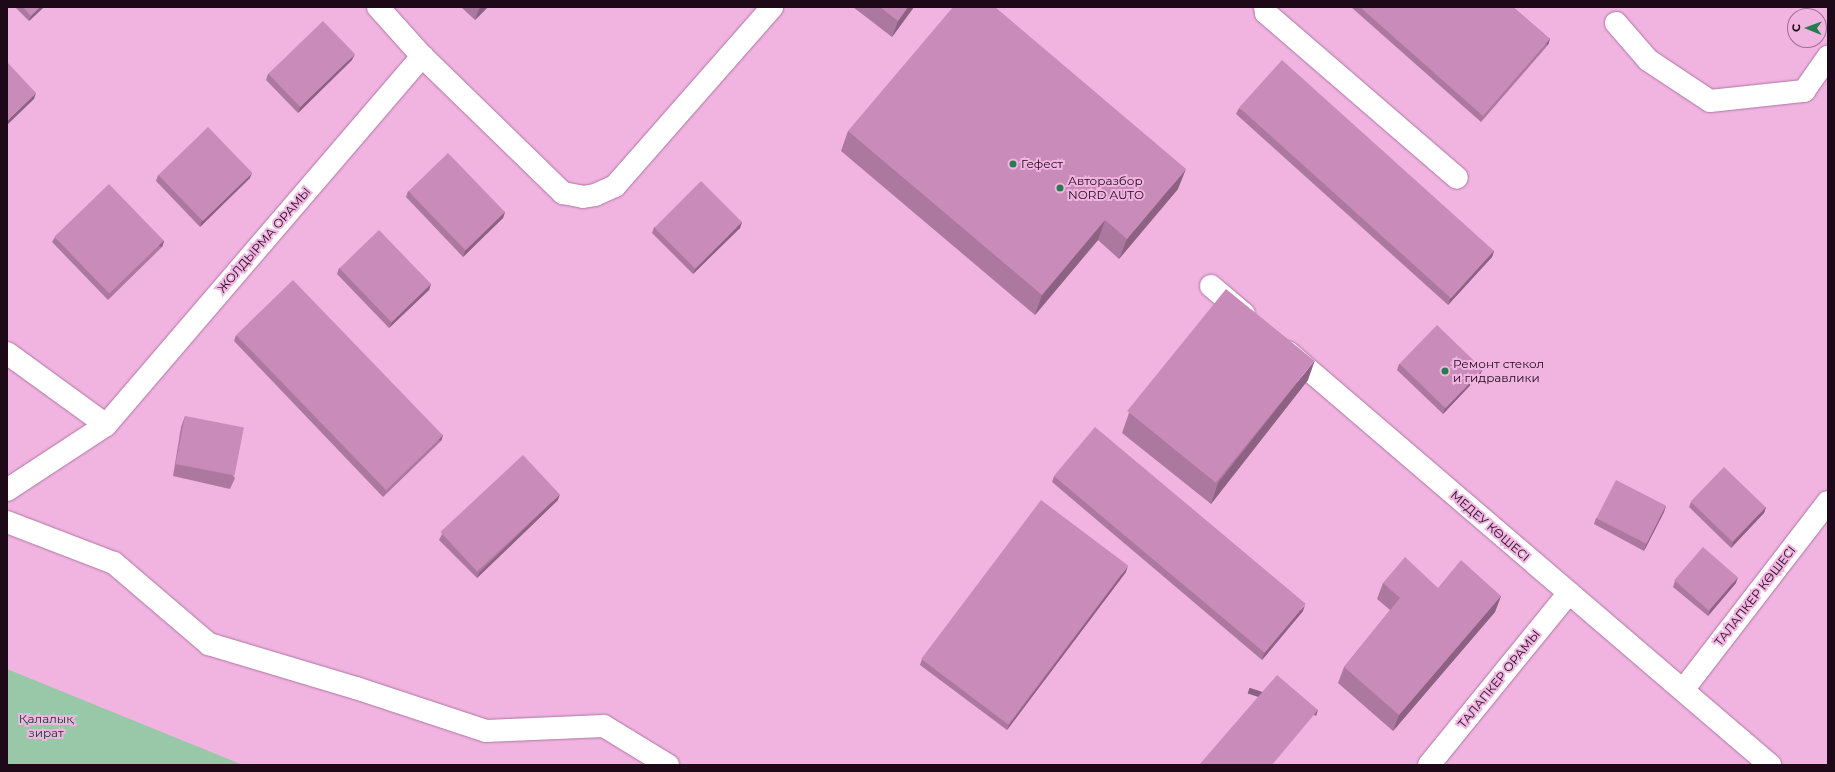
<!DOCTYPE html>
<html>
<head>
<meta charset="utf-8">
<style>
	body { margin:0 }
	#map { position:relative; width:1835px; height:772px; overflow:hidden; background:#f1b4e1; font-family:Montserrat,sans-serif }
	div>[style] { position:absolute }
	.green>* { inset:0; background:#99c8a9 }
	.roads { filter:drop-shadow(0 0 1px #ae76a0) drop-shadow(0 0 1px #ae76a0) }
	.minor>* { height:22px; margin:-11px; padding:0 11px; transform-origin:11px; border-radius:11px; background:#fff }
	.wall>* { inset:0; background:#ad789f }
	.shaded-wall>* { inset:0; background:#8d6182; transform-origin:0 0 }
	.building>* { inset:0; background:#c98bb9; transform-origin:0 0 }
	.dots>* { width:11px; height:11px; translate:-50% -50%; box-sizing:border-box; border:2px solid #f1b4e1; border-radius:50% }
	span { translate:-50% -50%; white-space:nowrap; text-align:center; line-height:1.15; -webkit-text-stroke:4px #f1b4e1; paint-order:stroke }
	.poi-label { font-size:12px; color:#1e0919 }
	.left { translate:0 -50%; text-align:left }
	.street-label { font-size:12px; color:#1e0919 }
	.park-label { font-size:12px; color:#054024 }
	.frame { position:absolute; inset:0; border:8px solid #1e0919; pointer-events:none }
	.north { position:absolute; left:1787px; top:8px; width:40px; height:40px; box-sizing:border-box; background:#f1b4e1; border:1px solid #9d7091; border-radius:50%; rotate:271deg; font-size:11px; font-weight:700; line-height:16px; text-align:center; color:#1e0919 }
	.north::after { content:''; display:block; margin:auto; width:14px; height:18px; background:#277c4f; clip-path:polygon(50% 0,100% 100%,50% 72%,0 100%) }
</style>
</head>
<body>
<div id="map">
	<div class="green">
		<div style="clip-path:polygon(7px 669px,243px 765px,7px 765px)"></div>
	</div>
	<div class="roads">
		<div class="minor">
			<div style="left:378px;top:7px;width:66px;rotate:48.1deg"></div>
			<div style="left:422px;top:56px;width:197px;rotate:44.2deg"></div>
			<div style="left:563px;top:193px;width:20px;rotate:11deg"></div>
			<div style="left:583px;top:197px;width:12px;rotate:-9deg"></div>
			<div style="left:595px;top:195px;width:22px;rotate:-24deg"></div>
			<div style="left:615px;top:186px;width:238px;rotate:-48.7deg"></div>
			<div style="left:1265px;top:7px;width:6px;rotate:81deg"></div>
			<div style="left:1266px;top:13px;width:252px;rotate:40.8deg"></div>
			<div style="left:1616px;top:23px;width:49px;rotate:49.1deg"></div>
			<div style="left:1648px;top:60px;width:74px;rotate:33.5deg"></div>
			<div style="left:1710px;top:101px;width:95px;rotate:-6.1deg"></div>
			<div style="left:1804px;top:91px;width:42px;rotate:-54.8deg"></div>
			<div style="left:1211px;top:286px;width:43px;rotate:40.3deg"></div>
			<div style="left:1288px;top:352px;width:635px;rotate:40.59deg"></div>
			<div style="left:7px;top:353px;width:122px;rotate:36deg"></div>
			<div style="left:7px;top:490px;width:118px;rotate:-33.3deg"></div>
			<div style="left:106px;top:425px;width:486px;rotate:-49.4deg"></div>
			<div style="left:7px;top:522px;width:115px;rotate:21deg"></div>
			<div style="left:114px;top:563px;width:125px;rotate:40.5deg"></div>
			<div style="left:209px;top:644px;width:153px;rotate:16.7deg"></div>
			<div style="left:356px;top:688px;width:137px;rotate:18.3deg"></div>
			<div style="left:486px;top:731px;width:118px;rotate:-2.4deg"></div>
			<div style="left:604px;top:726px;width:75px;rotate:31.4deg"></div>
			<div style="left:1683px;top:690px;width:237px;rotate:-52.4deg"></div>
			<div style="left:1429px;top:765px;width:222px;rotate:-50.9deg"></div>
		</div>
	</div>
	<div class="wall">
		<div style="clip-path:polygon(15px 7px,44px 7px,29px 21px)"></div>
		<div style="clip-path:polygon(461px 7px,488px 7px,475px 20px)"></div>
		<div style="clip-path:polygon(853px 7px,914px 7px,892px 37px)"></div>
		<div style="clip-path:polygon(1351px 7px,1513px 7px,1550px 39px,1548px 45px,1481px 122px)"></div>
		<div style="clip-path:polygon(352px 60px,298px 113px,266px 80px,268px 74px)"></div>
		<div style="clip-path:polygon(1239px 108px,1494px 251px,1492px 257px,1448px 305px,1236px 114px)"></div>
		<div style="clip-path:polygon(848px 131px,1178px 189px,1119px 259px,1098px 240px,1035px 315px,841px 151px)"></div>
		<div style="clip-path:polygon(158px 175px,250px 178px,200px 227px,156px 181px)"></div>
		<div style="clip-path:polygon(408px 191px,505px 212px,503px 218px,463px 257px,406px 197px)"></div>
		<div style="clip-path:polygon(742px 222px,740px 228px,693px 274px,652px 233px,654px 227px)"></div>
		<div style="clip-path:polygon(55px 237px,164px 241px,162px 247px,108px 300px,52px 242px)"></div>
		<div style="clip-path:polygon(339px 268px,431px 284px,429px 290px,389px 328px,337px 274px)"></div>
		<div style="clip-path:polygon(236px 335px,443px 435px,441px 441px,383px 497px,234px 341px)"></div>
		<div style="clip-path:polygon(1399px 364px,1480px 375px,1443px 414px,1397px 370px)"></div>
		<div style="clip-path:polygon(1308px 380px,1211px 504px,1122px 433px,1129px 413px)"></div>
		<div style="clip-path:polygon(185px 416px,235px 478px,230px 489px,173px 476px,181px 427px)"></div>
		<div style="clip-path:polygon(1054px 476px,1303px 611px,1262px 660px,1052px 482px)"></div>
		<div style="clip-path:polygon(558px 500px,477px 578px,439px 540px,442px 534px)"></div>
		<div style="clip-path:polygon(1691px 502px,1766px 507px,1764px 513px,1731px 548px,1689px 507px)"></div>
		<div style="clip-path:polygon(1666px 506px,1664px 512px,1644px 551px,1594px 524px,1596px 518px)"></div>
		<div style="clip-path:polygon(1126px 572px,1007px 730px,920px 665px,922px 659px)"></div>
		<div style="clip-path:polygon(1675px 581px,1736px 583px,1708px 616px,1673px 587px)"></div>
		<div style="clip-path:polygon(1383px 583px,1438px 588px,1501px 596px,1495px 612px,1393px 731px,1338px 683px,1344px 667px,1390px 610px,1377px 599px)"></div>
	</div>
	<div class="shaded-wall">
		<div style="clip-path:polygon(40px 7px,44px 7px,29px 21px,31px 16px)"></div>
		<div style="clip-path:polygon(481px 7px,488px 7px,475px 20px,479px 9px)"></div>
		<div style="clip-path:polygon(908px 7px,914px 7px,892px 37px,898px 21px)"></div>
		<div style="left:1550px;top:39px;width:6px;height:102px;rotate:108deg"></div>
		<div style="clip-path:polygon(355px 54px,352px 60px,298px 113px,300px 107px)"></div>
		<div style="clip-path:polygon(36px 93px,34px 99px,7px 125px,7px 121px)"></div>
		<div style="clip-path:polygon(1186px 169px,1178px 189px,1119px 259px,1127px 239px)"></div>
		<div style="clip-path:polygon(252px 173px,250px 178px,200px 227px,202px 221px)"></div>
		<div style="clip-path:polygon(505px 212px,503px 218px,463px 257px,465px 251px)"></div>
		<div style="clip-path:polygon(1105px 220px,1098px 240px,1035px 315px,1042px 295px)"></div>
		<div style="clip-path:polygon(742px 222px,740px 228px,693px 274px,695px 269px)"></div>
		<div style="left:164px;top:241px;width:6px;height:76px;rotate:108deg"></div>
		<div style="clip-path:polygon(1494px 251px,1492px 257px,1448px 305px,1450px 299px)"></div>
		<div style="clip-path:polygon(431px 284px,429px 290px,389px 328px,392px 322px)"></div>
		<div style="clip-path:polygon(1315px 360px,1308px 380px,1211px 504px,1218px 483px)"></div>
		<div style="clip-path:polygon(1483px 369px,1480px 375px,1443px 414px,1445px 408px)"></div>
		<div style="left:443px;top:435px;width:6px;height:81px;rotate:108deg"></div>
		<div style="clip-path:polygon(560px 494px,558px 500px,477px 578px,479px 573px)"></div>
		<div style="clip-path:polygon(1666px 506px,1664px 512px,1644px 551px,1646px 545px)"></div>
		<div style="clip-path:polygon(1766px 507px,1764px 513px,1731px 548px,1733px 542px)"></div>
		<div style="clip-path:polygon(1128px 566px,1126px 572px,1007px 730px,1009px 725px)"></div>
		<div style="clip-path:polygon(1738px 577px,1736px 583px,1708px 616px,1710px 610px)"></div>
		<div style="clip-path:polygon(1501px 596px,1495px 612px,1393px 731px,1399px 715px)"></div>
		<div style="clip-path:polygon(1305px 605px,1303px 611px,1262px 660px,1264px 654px)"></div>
		<div style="left:1318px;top:710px;width:6px;height:72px;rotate:108deg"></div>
	</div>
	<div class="building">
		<div style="clip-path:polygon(23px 7px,40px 7px,31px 16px)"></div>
		<div style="clip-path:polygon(880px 7px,908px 7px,898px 21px)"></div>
		<div style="clip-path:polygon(953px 7px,995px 7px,1186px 169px,1127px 239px,1105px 220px,1042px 295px,848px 131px)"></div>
		<div style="clip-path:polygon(1360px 7px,1513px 7px,1550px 39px,1483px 116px)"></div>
		<div style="left:323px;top:21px;width:46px;height:76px;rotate:46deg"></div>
		<div style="left:1282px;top:60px;width:285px;height:64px;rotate:42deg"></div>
		<div style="clip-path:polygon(7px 62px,36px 93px,7px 121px)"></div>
		<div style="left:208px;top:127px;width:64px;height:69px;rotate:46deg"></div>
		<div style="left:448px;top:153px;width:82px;height:55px;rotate:46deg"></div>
		<div style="left:701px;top:181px;width:58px;height:66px;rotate:45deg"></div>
		<div style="left:109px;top:184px;width:79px;height:76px;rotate:46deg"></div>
		<div style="left:379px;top:230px;width:75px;height:55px;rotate:46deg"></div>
		<div style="left:293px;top:280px;width:216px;height:79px;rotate:46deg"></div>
		<div style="left:1226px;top:289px;width:114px;height:157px;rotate:39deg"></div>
		<div style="left:1437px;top:325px;width:64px;height:54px;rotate:44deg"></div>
		<div style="left:185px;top:416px;width:60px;height:49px;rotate:11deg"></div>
		<div style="left:1095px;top:427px;width:275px;height:64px;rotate:40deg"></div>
		<div style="left:523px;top:455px;width:54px;height:113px;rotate:47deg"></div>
		<div style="left:1724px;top:467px;width:58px;height:48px;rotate:44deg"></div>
		<div style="left:1616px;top:480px;width:56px;height:43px;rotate:27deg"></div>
		<div style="left:1041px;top:500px;width:109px;height:199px;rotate:37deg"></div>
		<div style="left:1703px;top:547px;width:46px;height:44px;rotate:41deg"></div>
		<div style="clip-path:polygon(1405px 557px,1438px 588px,1461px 560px,1501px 596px,1399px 715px,1344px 667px,1400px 598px,1383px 583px)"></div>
		<div style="clip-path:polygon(1277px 675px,1318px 710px,1272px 765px,1199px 765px)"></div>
	</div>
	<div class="dots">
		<div style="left:1013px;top:164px;background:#277c4f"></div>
		<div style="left:1060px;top:188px;background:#277c4f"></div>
		<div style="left:1445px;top:371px;background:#277c4f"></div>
	</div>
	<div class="poi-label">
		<span class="left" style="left:1021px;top:164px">Гефест</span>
		<span class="left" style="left:1068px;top:188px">Авторазбор<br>NORD AUTO</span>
		<span class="left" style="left:1453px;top:371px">Ремонт стекол<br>и гидравлики</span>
	</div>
	<div class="street-label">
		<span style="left:264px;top:240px;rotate:-49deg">ЖОЛДЫРМА ОРАМЫ</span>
		<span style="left:1490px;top:526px;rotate:41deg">МЕДЕУ КӨШЕСІ</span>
		<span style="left:1755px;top:596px;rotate:-52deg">ТАЛАПКЕР КӨШЕСІ</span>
		<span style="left:1499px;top:679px;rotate:-51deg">ТАЛАПКЕР ОРАМЫ</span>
	</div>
	<div class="park-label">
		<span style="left:46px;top:726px">Қалалық<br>зират</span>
	</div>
	<div class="frame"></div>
	<div class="north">С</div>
</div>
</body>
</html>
